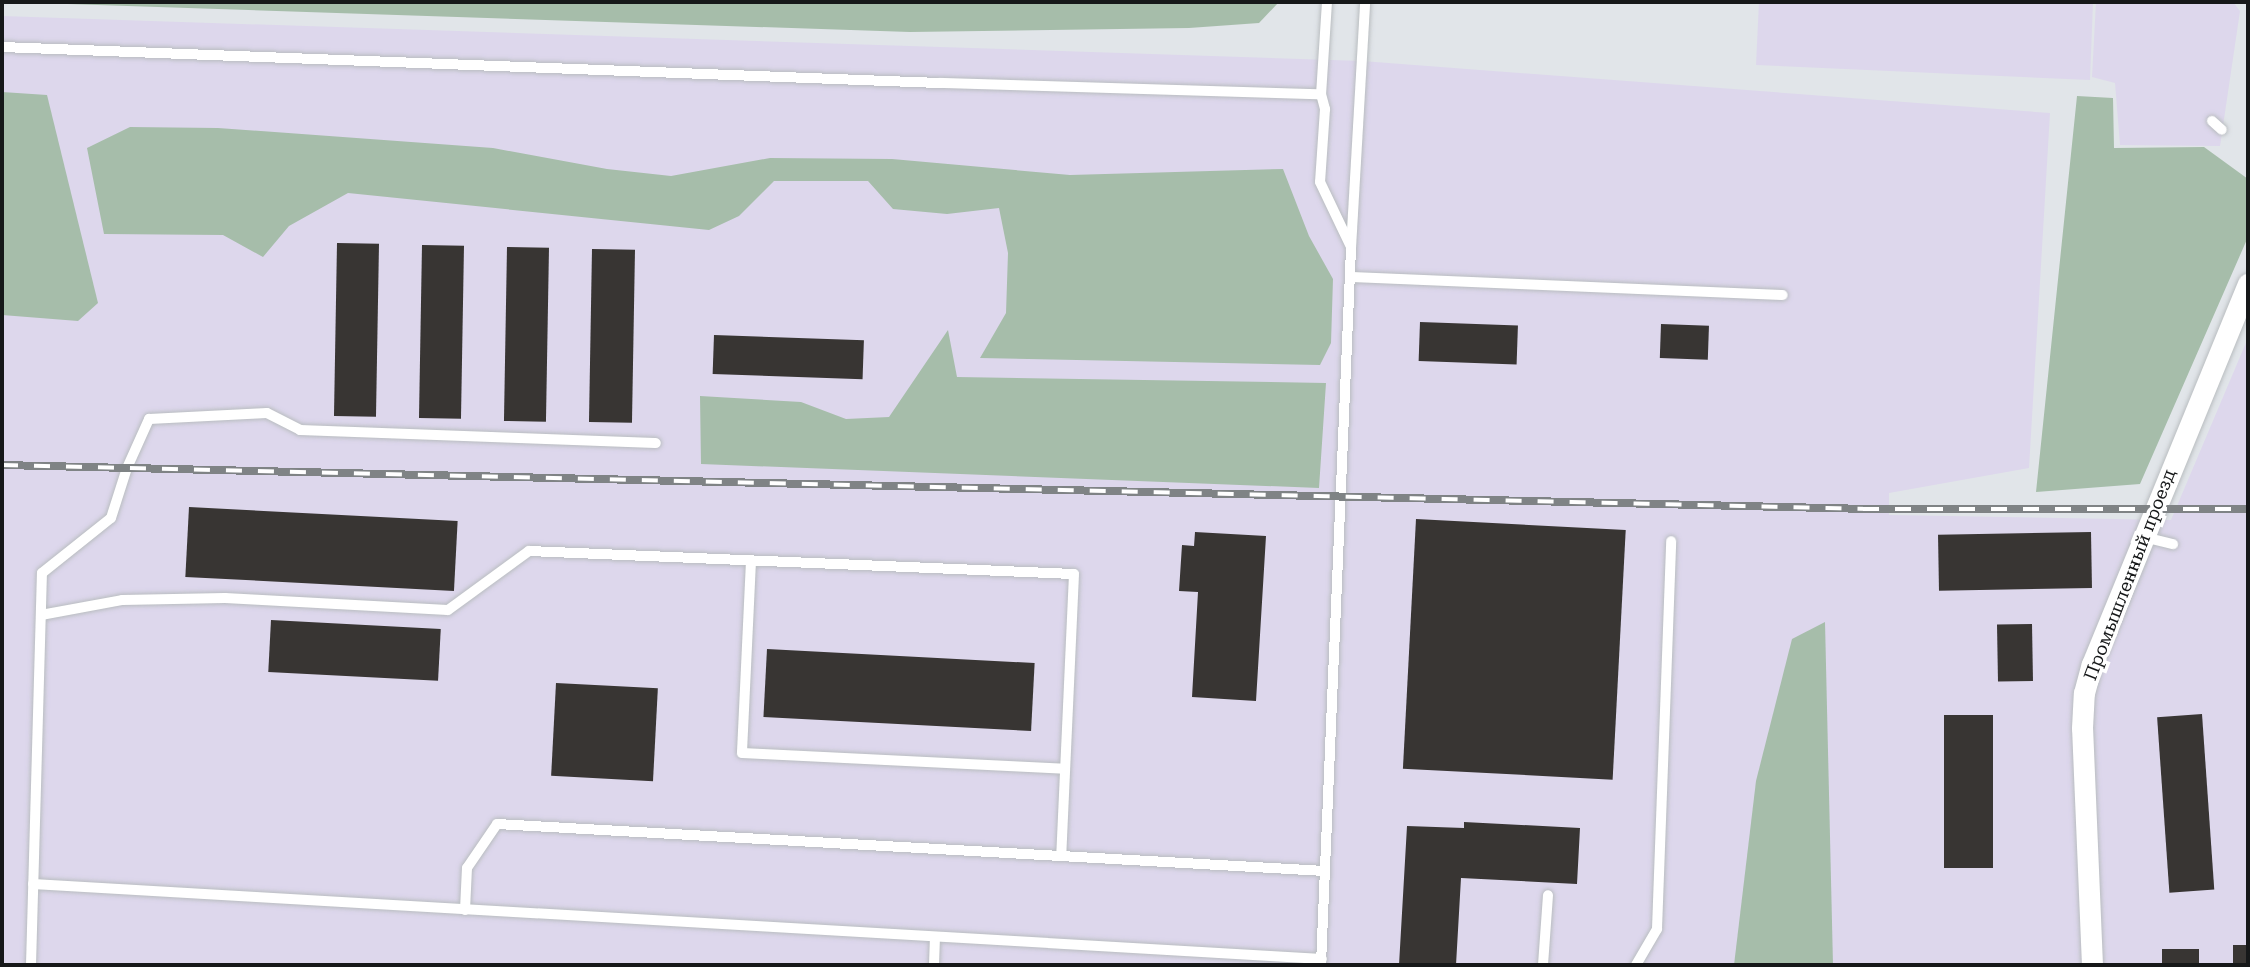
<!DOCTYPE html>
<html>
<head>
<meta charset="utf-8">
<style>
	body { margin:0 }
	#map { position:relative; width:2250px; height:967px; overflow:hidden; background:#e1e5e9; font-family:"Roboto Serif",serif }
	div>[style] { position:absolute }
	.industrial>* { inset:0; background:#ddd7ec }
	.green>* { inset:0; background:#a6bdaa }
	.building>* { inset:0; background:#383533; transform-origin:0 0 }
	.roads { filter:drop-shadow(0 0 2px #b9bdc0) drop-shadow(0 0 2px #b9bdc0) }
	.service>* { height:10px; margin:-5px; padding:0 5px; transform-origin:5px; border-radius:5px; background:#fff }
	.minor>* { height:21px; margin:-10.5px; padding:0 10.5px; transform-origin:10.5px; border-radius:10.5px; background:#fff }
	.rail>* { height:8px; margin-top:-4px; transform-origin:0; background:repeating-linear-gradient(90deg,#fff 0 16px,#7f8385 0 32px); box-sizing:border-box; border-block:2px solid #7f8385 }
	span { translate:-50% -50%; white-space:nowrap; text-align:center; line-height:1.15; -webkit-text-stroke:7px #fff; paint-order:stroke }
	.street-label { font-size:18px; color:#161819 }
	.frame { position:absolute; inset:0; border:4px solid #161819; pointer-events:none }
</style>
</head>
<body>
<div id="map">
	<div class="industrial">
		<div style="clip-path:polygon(1759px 2px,2093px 2px,2090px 80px,1756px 65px)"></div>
		<div style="clip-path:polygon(2096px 2px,2233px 2px,2240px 11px,2220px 146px,2120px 145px,2115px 83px,2092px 77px)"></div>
		<div style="clip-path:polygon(2px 16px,1362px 61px,2050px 113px,2029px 468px,1889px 493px,1889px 515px,2171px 520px,2248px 338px,2248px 965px,2px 965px)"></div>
	</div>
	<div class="green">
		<div style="clip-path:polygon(7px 2px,1279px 2px,1259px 23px,1189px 28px,910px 32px)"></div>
		<div style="clip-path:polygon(2px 92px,47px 95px,98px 303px,78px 321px,2px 315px)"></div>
		<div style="clip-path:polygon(2077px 96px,2113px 98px,2114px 148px,2204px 147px,2248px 179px,2248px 237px,2140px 484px,2036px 492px)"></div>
		<div style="clip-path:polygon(130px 127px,218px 128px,493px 148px,607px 169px,671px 176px,770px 158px,892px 159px,1070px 175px,1283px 169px,1309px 236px,1333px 279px,1331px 343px,1320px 365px,980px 358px,1006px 313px,1008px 253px,999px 208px,947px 214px,893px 209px,868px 181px,774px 181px,739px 216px,709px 230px,348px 193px,289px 226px,263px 257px,223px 235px,104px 234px,87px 148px)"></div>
		<div style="clip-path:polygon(948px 330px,957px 377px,1326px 383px,1319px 488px,701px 464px,700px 396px,801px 402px,846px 419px,889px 417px)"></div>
		<div style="clip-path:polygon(1825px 622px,1833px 965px,1734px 965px,1756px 781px,1792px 639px)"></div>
	</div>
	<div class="building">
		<div style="left:337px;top:243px;width:42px;height:173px;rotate:1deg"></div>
		<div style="left:422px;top:245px;width:42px;height:173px;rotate:1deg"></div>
		<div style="left:507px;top:247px;width:42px;height:174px;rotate:1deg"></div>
		<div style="left:592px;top:249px;width:43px;height:173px;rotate:1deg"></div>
		<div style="left:1420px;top:322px;width:98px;height:39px;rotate:2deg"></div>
		<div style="left:1661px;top:324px;width:48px;height:34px;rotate:2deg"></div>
		<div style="left:714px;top:335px;width:150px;height:39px;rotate:2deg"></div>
		<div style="left:189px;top:507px;width:269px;height:70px;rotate:3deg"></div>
		<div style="left:1416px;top:519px;width:210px;height:250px;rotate:3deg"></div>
		<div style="clip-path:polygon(1195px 532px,1266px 536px,1256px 701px,1192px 697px,1198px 592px,1179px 591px,1182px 545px,1194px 546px)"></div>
		<div style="left:2091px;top:532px;width:56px;height:153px;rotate:89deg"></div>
		<div style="left:271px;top:620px;width:170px;height:52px;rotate:3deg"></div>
		<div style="left:2032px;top:624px;width:57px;height:35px;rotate:89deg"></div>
		<div style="left:767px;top:649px;width:268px;height:68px;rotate:3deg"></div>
		<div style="left:556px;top:683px;width:102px;height:93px;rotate:3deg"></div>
		<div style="left:2202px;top:714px;width:176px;height:45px;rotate:86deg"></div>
		<div style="left:1944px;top:715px;width:49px;height:153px"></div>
		<div style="clip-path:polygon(1464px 822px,1580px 828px,1577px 884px,1461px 878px,1456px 965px,1399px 965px,1407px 826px,1464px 828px)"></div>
		<div style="left:2248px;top:945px;width:20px;height:15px;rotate:90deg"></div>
		<div style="left:2162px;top:949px;width:37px;height:16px"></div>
	</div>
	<div class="roads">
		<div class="service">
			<div style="left:1327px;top:2px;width:92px;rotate:93.7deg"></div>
			<div style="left:1321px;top:94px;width:16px;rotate:75deg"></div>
			<div style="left:1325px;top:109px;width:73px;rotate:93.9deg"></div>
			<div style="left:1320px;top:182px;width:70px;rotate:64.5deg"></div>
			<div style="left:2px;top:47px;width:940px;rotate:2.2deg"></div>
			<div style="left:941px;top:83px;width:380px;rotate:1.7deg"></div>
			<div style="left:2212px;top:121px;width:13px;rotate:42deg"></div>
			<div style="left:1351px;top:277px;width:432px;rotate:2.4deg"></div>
			<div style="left:2144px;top:537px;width:30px;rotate:14deg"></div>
			<div style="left:751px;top:561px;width:192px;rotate:92.7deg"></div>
			<div style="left:742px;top:753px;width:323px;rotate:2.8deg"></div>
			<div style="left:41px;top:615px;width:82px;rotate:-10.5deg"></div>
			<div style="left:122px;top:600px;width:103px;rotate:-1.1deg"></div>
			<div style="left:225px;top:598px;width:223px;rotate:3.1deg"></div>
			<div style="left:448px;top:610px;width:100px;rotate:-36.1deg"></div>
			<div style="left:529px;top:551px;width:545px;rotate:2.42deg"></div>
			<div style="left:1074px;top:574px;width:282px;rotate:92.6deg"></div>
			<div style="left:33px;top:884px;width:1291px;rotate:3.33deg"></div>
			<div style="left:465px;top:910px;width:42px;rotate:-87.3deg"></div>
			<div style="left:467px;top:868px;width:53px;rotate:-55.7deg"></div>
			<div style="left:497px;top:824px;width:829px;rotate:3.25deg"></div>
			<div style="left:1321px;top:964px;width:717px;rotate:-87.6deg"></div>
			<div style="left:1351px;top:248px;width:246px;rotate:-86.7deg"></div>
			<div style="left:31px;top:965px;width:392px;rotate:-88.4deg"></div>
			<div style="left:42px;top:573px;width:88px;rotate:-38.6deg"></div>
			<div style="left:111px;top:518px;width:52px;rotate:-72.3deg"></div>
			<div style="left:127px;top:468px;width:54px;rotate:-65.8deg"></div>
			<div style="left:149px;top:419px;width:118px;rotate:-2.9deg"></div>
			<div style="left:267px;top:413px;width:37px;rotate:27deg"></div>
			<div style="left:300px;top:430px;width:356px;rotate:2.1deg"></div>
			<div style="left:934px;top:965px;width:28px;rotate:-88deg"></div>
			<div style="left:1543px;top:965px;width:70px;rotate:-85.9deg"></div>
			<div style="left:1636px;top:965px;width:42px;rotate:-59.7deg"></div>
			<div style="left:1657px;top:929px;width:388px;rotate:-87.9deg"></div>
		</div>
		<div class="minor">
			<div style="left:2092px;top:965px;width:237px;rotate:-92.4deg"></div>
			<div style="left:2082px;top:728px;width:35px;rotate:-87deg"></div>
			<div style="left:2084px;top:693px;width:30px;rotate:-75deg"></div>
			<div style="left:2092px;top:664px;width:411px;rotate:-67.7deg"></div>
		</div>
	</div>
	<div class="rail">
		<div style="left:2px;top:465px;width:1862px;rotate:1.35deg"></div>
		<div style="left:1863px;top:509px;width:385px"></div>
	</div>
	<div class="street-label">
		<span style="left:2130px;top:575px;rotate:-69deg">Промышленный проезд</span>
	</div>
	<div class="frame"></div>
</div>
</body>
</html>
